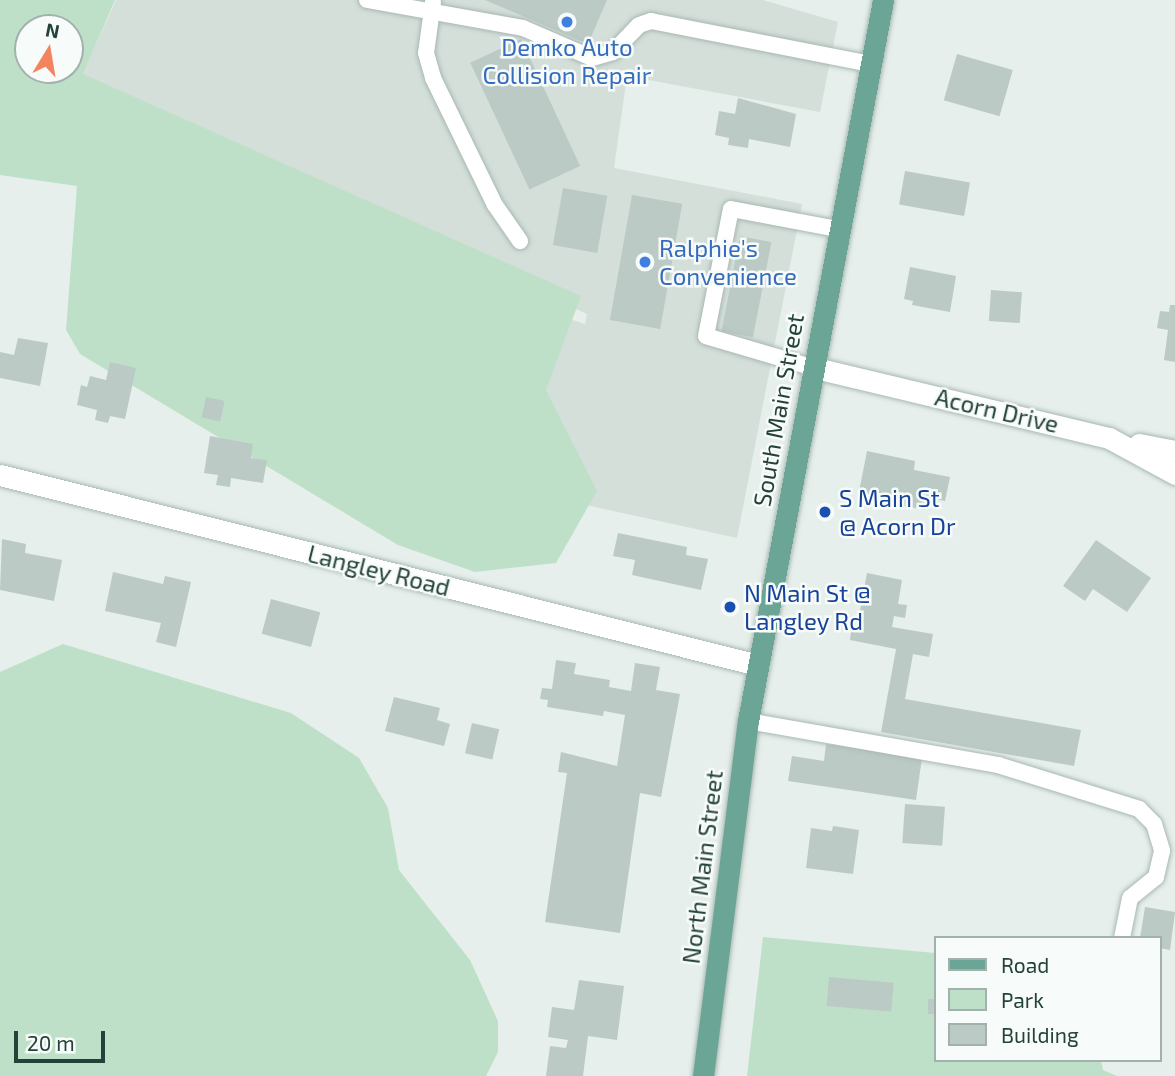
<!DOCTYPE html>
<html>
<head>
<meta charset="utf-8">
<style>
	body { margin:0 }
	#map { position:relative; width:1175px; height:1076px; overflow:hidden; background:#e6efeb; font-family:"Exo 2",sans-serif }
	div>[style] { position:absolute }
	.built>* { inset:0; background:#d4dfda }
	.green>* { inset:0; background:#bfe0c8 }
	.building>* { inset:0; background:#bbcac4; transform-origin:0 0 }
	.roads { filter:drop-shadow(0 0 2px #a8b8b2) drop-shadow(0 0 2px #a8b8b2) }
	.lane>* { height:16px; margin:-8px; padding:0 8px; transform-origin:8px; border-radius:8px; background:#fff }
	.street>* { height:21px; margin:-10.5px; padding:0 10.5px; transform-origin:10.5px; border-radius:10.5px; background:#fff }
	.primary>* { height:21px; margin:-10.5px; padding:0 10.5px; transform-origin:10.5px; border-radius:10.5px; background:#6aa596 }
	.dots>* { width:19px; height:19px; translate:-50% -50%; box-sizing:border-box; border:4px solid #f7fbf9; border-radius:50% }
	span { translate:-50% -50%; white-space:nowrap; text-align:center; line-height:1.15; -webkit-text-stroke:5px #f7fbf9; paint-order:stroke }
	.shop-label { font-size:24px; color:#366cbe }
	.left { translate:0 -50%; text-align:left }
	.street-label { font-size:24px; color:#24423a }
	.transit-label { font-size:24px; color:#164399 }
	.legend { position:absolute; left:934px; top:936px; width:228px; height:126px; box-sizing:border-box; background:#f7fbf9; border:2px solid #a3b1ad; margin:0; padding:9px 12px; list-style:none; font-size:21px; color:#24423a }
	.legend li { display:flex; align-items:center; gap:14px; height:35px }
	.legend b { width:35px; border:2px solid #a3b1ad }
	.north { position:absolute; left:14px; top:14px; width:70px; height:70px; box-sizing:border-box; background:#f7fbf9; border:2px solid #a3b1ad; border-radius:50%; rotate:11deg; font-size:19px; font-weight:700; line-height:28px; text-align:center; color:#24423a }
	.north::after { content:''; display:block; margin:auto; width:24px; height:32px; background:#f4845f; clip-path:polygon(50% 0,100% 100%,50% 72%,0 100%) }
	.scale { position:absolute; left:14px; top:1031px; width:91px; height:32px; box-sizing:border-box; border:4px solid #24423a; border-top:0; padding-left:9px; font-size:21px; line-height:24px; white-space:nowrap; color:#24423a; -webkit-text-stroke:5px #f7fbf9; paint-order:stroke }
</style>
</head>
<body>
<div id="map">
	<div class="built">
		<div style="clip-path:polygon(116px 0,763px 0,838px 22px,820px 112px,627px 76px,614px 168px,802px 204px,737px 538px,499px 486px,521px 303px,585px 324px,587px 314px,77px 86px)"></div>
	</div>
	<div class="green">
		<div style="clip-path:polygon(evenodd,0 0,115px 0,83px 74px,581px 296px,546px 390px,597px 491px,556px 563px,475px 572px,398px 545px,80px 354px,66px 330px,77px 186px,0 175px,0 0,28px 28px,70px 28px,70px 70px,28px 70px,28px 28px)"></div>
		<div style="clip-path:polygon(63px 644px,291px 713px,359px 758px,388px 808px,399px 870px,470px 960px,498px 1021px,498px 1052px,486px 1076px,0 1076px,0 672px)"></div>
		<div style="clip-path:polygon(763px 937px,935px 953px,935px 1060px,1101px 1060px,1103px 1070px,1117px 1076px,747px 1076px)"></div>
	</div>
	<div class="building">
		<div style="clip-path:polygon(485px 0,607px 0,588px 44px)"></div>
		<div style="left:521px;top:39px;width:140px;height:56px;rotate:65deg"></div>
		<div style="left:957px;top:54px;width:58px;height:48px;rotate:16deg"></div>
		<div style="clip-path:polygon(738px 98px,796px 114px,790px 147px,749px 139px,748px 148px,728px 145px,729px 138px,715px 135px,719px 111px,735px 114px)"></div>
		<div style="left:905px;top:171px;width:66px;height:34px;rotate:10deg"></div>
		<div style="left:563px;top:188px;width:45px;height:58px;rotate:10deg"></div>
		<div style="left:632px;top:195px;width:51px;height:127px;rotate:10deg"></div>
		<div style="left:740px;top:236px;width:32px;height:97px;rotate:11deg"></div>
		<div style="clip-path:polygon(910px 267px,956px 276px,950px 312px,912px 305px,913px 301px,904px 299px)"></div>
		<div style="left:991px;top:290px;width:31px;height:31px;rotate:4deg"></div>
		<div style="clip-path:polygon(1170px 305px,1175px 305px,1175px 362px,1164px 360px,1168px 330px,1157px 328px,1160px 311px,1169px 312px)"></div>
		<div style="clip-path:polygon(18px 338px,48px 343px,40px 386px,0 378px,0 352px,14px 355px)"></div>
		<div style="clip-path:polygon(110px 362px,136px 368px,125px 419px,110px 416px,108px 423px,95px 420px,97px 410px,77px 405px,81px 385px,87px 387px,90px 376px,106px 380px)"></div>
		<div style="left:206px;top:397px;width:19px;height:21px;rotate:12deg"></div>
		<div style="clip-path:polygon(210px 436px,253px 444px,251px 458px,267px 460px,263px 483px,231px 478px,230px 487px,216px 485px,218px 475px,204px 473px)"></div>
		<div style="clip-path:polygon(867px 451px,915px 461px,914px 470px,950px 477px,945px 501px,927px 497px,925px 510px,858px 497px)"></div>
		<div style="clip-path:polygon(618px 533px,687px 547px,686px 555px,708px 559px,701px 590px,632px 575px,635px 560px,613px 556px)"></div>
		<div style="clip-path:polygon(2px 539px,26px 544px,25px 553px,62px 560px,54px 601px,0 590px)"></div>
		<div style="clip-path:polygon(1096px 540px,1151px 578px,1127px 612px,1093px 589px,1085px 601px,1063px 586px)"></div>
		<div style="clip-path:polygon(113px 572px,163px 584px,165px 576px,191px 582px,176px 647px,156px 642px,161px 623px,105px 611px)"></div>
		<div style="clip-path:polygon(867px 573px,902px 580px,898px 604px,907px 605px,905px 618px,894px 616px,892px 627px,933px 634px,929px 657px,913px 654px,905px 699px,1081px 730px,1074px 766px,881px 732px,896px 649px,850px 640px,851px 631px,856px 632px)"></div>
		<div style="left:271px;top:599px;width:51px;height:36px;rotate:15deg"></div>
		<div style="clip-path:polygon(556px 660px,576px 663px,574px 674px,610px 680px,609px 687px,631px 691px,635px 663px,660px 667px,656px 690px,680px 694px,661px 797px,640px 793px,620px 933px,545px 922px,567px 773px,558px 772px,561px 752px,617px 766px,625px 715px,604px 711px,603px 716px,547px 707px,548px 700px,540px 699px,542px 688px,552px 689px)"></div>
		<div style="clip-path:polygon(394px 697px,440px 708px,437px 720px,450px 724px,444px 746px,385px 731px)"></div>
		<div style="left:472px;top:723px;width:28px;height:31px;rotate:13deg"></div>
		<div style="clip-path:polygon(826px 744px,922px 758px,916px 800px,788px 781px,792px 756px,824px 761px)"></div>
		<div style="left:905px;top:804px;width:40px;height:39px;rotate:4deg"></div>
		<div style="clip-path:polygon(833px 826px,859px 830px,853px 874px,806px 868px,811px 828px,832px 831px)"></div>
		<div style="clip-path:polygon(1145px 907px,1175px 912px,1170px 950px,1159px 948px,1159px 938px,1140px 938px)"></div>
		<div style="left:829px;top:977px;width:65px;height:29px;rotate:5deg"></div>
		<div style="clip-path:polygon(579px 980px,624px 986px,617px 1040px,588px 1036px,583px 1076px,546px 1076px,550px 1046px,566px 1048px,568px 1040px,548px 1037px,552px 1007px,574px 1010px)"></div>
		<div style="left:928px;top:999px;width:7px;height:15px"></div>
	</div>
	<div class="roads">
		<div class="lane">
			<div style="left:367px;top:0;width:158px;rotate:10.2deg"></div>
			<div style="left:523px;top:28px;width:75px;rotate:23.5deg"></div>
			<div style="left:592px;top:58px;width:22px;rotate:-16deg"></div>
			<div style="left:613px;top:52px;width:37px;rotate:-46deg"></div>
			<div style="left:639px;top:25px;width:13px;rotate:-18deg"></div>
			<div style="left:651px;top:21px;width:223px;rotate:11.1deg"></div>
			<div style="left:433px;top:2px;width:51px;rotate:97.8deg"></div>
			<div style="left:426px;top:53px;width:26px;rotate:74deg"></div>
			<div style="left:433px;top:78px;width:141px;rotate:64deg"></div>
			<div style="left:495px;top:205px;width:44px;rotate:55.2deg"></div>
			<div style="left:811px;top:367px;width:109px;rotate:-163.6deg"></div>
			<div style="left:706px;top:336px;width:129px;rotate:-78.9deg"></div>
			<div style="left:731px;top:209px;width:109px;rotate:10.6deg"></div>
			<div style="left:748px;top:721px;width:254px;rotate:10deg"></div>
			<div style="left:998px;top:765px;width:148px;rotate:17.3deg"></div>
			<div style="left:1139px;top:809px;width:21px;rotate:45deg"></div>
			<div style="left:1154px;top:824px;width:28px;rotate:73deg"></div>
			<div style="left:1162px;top:851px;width:27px;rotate:103deg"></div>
			<div style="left:1156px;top:877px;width:33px;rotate:141deg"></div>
			<div style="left:1130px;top:898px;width:41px;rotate:101.3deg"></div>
		</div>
		<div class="street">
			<div style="left:811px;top:367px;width:306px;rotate:13.4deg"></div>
			<div style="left:1109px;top:438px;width:75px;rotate:28.6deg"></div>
			<div style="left:1139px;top:444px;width:37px;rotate:11deg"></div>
			<div style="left:0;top:475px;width:781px;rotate:14.07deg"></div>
		</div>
		<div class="primary">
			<div style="left:703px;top:1076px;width:358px;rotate:-82.8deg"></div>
			<div style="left:748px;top:721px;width:734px;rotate:-79.39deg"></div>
		</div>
	</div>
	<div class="dots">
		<div style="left:567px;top:22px;background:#3f7fe0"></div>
		<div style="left:645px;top:262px;background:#3f7fe0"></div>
		<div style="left:825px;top:512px;background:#1a4fb4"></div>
		<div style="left:730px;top:607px;background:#1a4fb4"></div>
	</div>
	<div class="shop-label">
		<span style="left:567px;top:61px">Demko Auto<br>Collision Repair</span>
		<span class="left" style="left:659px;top:262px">Ralphie's<br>Convenience</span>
	</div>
	<div class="street-label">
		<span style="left:778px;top:410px;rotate:-80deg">South Main Street</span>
		<span style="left:997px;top:410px;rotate:13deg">Acorn Drive</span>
		<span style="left:379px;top:570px;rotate:14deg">Langley Road</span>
		<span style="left:702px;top:867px;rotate:-83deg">North Main Street</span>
	</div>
	<div class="transit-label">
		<span class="left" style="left:839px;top:512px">S Main St<br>@ Acorn Dr</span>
		<span class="left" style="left:744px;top:607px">N Main St @<br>Langley Rd</span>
	</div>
	<ul class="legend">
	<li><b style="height:9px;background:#6aa596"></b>Road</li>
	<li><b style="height:19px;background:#bfe0c8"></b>Park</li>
	<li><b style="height:19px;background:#bbcac4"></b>Building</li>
	</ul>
	<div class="north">N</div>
	<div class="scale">20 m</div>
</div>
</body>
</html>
